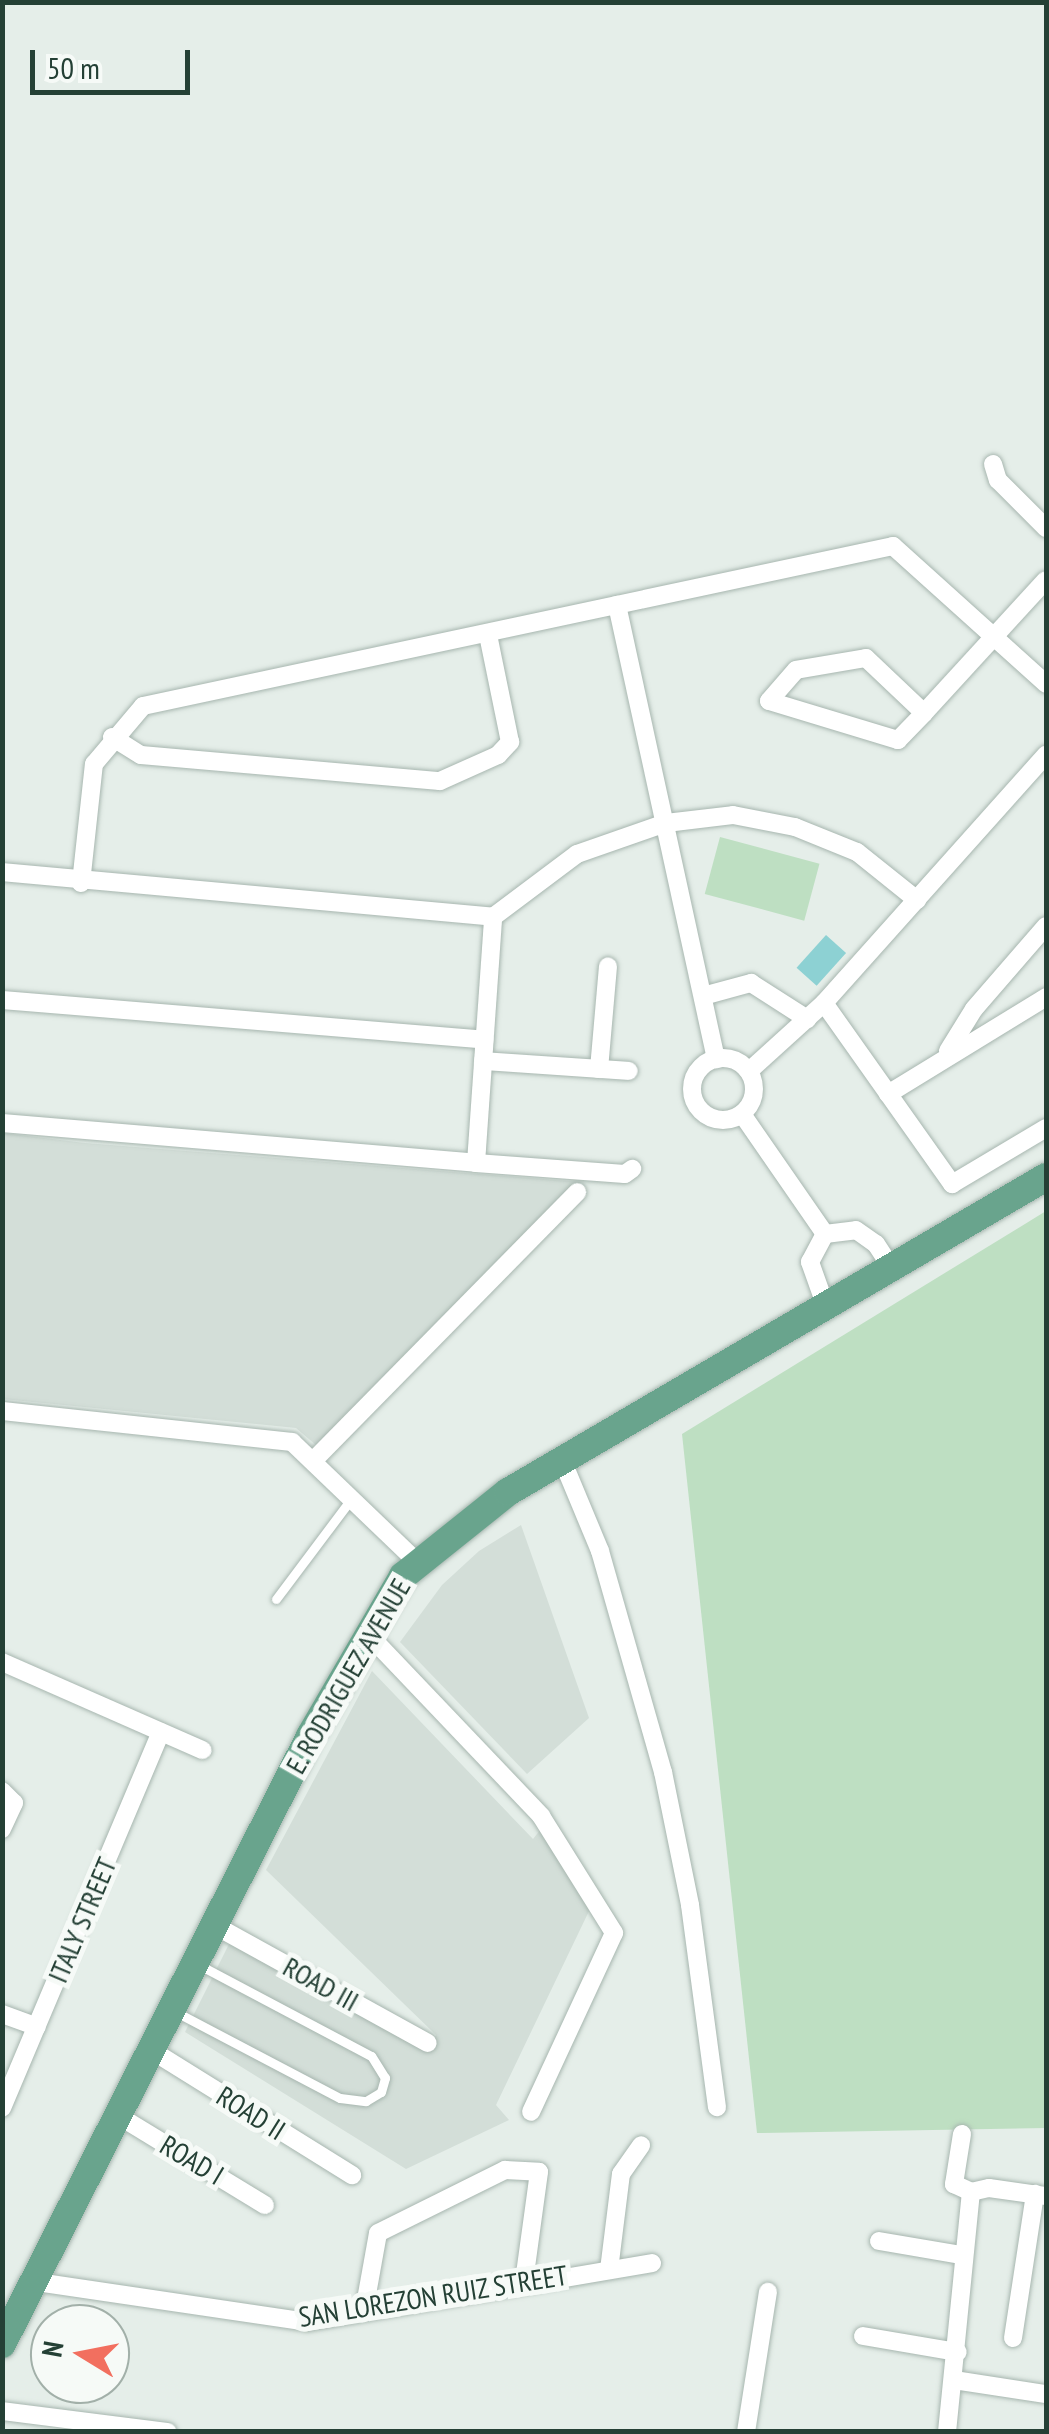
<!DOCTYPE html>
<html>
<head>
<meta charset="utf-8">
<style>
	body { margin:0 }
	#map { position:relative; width:1049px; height:2434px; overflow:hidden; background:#e5eee9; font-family:"PT Sans Narrow",sans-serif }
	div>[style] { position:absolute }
	.built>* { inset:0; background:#d3ded8 }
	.green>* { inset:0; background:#bedfc2; transform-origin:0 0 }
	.water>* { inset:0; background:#8dd1d3; transform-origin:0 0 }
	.roads { filter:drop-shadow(0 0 2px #a7b6af) drop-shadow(0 0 2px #a7b6af) }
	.service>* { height:9px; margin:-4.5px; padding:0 4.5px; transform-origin:4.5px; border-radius:4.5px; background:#fff }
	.minor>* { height:18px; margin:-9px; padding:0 9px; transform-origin:9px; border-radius:9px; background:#fff }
	.minor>.ring { margin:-9px; padding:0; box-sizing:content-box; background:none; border:18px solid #fff; border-radius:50% }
	.primary>* { height:28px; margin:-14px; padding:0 14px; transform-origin:14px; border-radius:14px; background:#69a48d }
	span { translate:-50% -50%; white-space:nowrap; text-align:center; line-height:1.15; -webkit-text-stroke:10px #f6faf7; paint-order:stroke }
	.street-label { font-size:28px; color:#244035 }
	.frame { position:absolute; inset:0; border:5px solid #244035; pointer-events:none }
	.north { position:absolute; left:30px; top:2304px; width:100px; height:100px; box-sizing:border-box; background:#f6faf7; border:2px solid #a2b0a9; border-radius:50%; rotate:280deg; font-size:28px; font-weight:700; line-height:40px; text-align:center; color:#244035 }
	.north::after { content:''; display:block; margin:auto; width:35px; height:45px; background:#f26f5f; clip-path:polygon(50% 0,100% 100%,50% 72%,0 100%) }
	.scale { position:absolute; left:30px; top:50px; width:160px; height:45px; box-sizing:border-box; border:5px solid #244035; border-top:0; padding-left:12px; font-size:30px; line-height:35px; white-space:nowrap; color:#244035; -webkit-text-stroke:8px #f6faf7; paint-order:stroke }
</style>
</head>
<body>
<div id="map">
	<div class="built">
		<div style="clip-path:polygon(3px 1133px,85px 1143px,581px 1182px,316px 1445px,296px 1428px,3px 1399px)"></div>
		<div style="clip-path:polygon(521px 1525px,589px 1718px,527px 1774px,400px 1642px,442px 1585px,479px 1551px)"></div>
		<div style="clip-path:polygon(372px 1671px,533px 1839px,541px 1829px,590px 1909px,496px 2105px,509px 2120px,406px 2169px,185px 2032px,230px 1942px,428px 2049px,436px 2035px,266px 1870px)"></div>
	</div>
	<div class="green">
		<div style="left:720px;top:837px;width:103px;height:59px;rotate:15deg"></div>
		<div style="clip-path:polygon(1046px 1211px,1046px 2128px,757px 2133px,682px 1434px)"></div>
	</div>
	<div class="water">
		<div style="left:826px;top:935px;width:27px;height:44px;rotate:42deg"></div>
	</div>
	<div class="roads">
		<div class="service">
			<div style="left:276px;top:1599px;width:125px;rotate:-53.1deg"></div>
			<div style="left:174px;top:2011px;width:187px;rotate:27.7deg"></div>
			<div style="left:340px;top:2098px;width:26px;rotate:7deg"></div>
			<div style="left:366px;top:2101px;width:17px;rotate:-31deg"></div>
			<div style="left:381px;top:2092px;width:15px;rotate:-74deg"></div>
			<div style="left:385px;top:2078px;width:26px;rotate:-122deg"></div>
			<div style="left:371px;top:2056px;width:197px;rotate:-152.1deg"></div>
		</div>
		<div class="minor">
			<div style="left:993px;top:464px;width:17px;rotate:73deg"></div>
			<div style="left:998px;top:480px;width:68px;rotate:45deg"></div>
			<div style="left:617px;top:605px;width:465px;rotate:77.7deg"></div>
			<div style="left:924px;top:713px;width:80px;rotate:-136.5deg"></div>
			<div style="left:866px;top:658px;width:71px;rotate:170.3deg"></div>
			<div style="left:796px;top:670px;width:41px;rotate:131.1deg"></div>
			<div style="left:769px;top:701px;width:135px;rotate:16.8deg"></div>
			<div style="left:898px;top:740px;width:37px;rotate:-46deg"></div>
			<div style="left:924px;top:713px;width:180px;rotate:-47.5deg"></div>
			<div style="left:112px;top:737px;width:34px;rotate:32deg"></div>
			<div style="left:141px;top:755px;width:300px;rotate:5deg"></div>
			<div style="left:440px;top:781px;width:64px;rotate:-24.1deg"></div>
			<div style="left:498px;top:755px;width:18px;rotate:-47deg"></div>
			<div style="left:510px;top:742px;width:109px;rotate:-101.6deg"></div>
			<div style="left:2px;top:872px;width:493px;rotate:5.2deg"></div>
			<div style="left:493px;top:917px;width:105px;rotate:-36.9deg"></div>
			<div style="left:577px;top:854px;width:94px;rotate:-19.2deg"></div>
			<div style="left:666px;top:823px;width:67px;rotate:-6.8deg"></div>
			<div style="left:733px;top:815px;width:63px;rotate:11deg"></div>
			<div style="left:795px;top:827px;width:67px;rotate:22deg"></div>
			<div style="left:857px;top:852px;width:77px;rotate:38.7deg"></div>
			<div style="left:81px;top:883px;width:120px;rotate:-83.8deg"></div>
			<div style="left:94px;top:764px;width:76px;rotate:-49.8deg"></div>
			<div style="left:143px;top:706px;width:767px;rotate:-12.04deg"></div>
			<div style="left:893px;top:546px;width:206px;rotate:42deg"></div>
			<div style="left:703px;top:996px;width:50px;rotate:-15.2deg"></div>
			<div style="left:751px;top:983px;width:67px;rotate:32.7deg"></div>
			<div style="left:2px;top:1000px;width:484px;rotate:4.7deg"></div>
			<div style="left:824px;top:1003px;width:222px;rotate:54.7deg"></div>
			<div style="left:952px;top:1184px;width:109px;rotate:-30.8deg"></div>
			<div style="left:948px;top:1051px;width:49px;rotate:-58.2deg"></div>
			<div style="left:974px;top:1009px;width:110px;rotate:-49.1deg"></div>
			<div class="ring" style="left:692px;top:1058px;width:44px;height:44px"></div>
			<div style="left:483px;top:1061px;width:146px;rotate:3.9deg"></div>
			<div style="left:599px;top:1069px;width:103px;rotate:-85deg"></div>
			<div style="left:749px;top:1071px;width:101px;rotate:-42.2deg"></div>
			<div style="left:824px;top:1003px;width:333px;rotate:-48.2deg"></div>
			<div style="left:888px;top:1094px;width:185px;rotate:-31.5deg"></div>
			<div style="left:742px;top:1114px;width:146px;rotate:55.3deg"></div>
			<div style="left:2px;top:1123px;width:476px;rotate:4.8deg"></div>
			<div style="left:476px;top:1163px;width:149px;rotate:4.2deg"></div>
			<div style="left:625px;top:1174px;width:9px;rotate:-36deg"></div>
			<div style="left:476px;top:1163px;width:247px;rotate:-86deg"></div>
			<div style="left:826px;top:1307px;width:48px;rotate:-109.6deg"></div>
			<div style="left:810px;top:1262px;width:32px;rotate:-62deg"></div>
			<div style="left:825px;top:1234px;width:31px;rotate:-7deg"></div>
			<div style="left:856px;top:1230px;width:24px;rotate:35deg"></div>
			<div style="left:876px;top:1244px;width:30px;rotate:57deg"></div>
			<div style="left:2px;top:1411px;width:292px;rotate:6.1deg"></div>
			<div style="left:292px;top:1442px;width:173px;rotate:43.8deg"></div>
			<div style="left:313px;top:1461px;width:377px;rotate:-45.5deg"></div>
			<div style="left:563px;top:1462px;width:96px;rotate:67.4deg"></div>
			<div style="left:600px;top:1551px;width:230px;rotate:74.1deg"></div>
			<div style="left:663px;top:1772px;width:136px;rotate:78.5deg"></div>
			<div style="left:690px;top:1905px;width:204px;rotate:82.4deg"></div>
			<div style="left:367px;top:1633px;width:253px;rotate:46.4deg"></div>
			<div style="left:541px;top:1816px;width:138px;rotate:58deg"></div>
			<div style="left:614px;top:1933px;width:197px;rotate:114.9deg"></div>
			<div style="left:2px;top:1662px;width:219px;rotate:23.7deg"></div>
			<div style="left:2px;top:1791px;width:17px;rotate:45deg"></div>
			<div style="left:14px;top:1803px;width:29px;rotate:115deg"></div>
			<div style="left:214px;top:1925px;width:244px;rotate:28.9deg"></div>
			<div style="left:2px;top:2014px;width:37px;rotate:20deg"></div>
			<div style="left:151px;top:2050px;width:237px;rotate:31.9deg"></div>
			<div style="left:2px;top:2108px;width:408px;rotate:-67.1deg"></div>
			<div style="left:119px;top:2116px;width:171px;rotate:31.4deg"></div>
			<div style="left:962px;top:2134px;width:51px;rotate:99.1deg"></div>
			<div style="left:954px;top:2184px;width:19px;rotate:25deg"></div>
			<div style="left:971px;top:2192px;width:18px;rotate:-13deg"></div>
			<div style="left:989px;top:2188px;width:58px;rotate:8deg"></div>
			<div style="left:879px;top:2241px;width:84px;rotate:9.6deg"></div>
			<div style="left:609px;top:2270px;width:97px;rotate:-82.9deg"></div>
			<div style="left:621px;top:2174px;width:35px;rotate:-55deg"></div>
			<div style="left:37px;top:2282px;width:273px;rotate:8.4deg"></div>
			<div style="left:307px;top:2322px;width:350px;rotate:-9.7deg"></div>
			<div style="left:364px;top:2311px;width:79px;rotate:-79.8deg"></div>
			<div style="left:378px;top:2233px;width:142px;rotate:-26.4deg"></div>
			<div style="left:505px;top:2170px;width:34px;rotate:3deg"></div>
			<div style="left:539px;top:2172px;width:111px;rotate:97.8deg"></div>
			<div style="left:863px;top:2336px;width:96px;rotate:9.6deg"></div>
			<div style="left:1013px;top:2338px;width:146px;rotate:-81.3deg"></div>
			<div style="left:954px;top:2380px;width:93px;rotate:8.7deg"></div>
			<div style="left:2px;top:2411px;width:167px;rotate:7.2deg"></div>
			<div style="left:746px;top:2432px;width:142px;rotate:-81.1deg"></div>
			<div style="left:947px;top:2432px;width:241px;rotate:-84.3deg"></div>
		</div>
		<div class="primary">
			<div style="left:2px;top:2344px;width:682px;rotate:-63.13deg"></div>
			<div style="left:310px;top:1736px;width:185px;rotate:-59.8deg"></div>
			<div style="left:403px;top:1576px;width:134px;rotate:-38.7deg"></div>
			<div style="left:508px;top:1492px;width:623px;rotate:-30.35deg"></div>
		</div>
	</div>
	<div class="street-label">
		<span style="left:348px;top:1676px;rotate:-60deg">E. RODRIGUEZ AVENUE</span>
		<span style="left:82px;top:1920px;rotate:-67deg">ITALY STREET</span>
		<span style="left:321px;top:1984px;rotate:29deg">ROAD III</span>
		<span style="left:251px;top:2113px;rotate:32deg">ROAD II</span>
		<span style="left:192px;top:2160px;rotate:31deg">ROAD I</span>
		<span style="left:433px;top:2296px;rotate:-9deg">SAN LOREZON RUIZ STREET</span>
	</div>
	<div class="frame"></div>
	<div class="north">N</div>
	<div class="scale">50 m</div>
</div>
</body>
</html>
